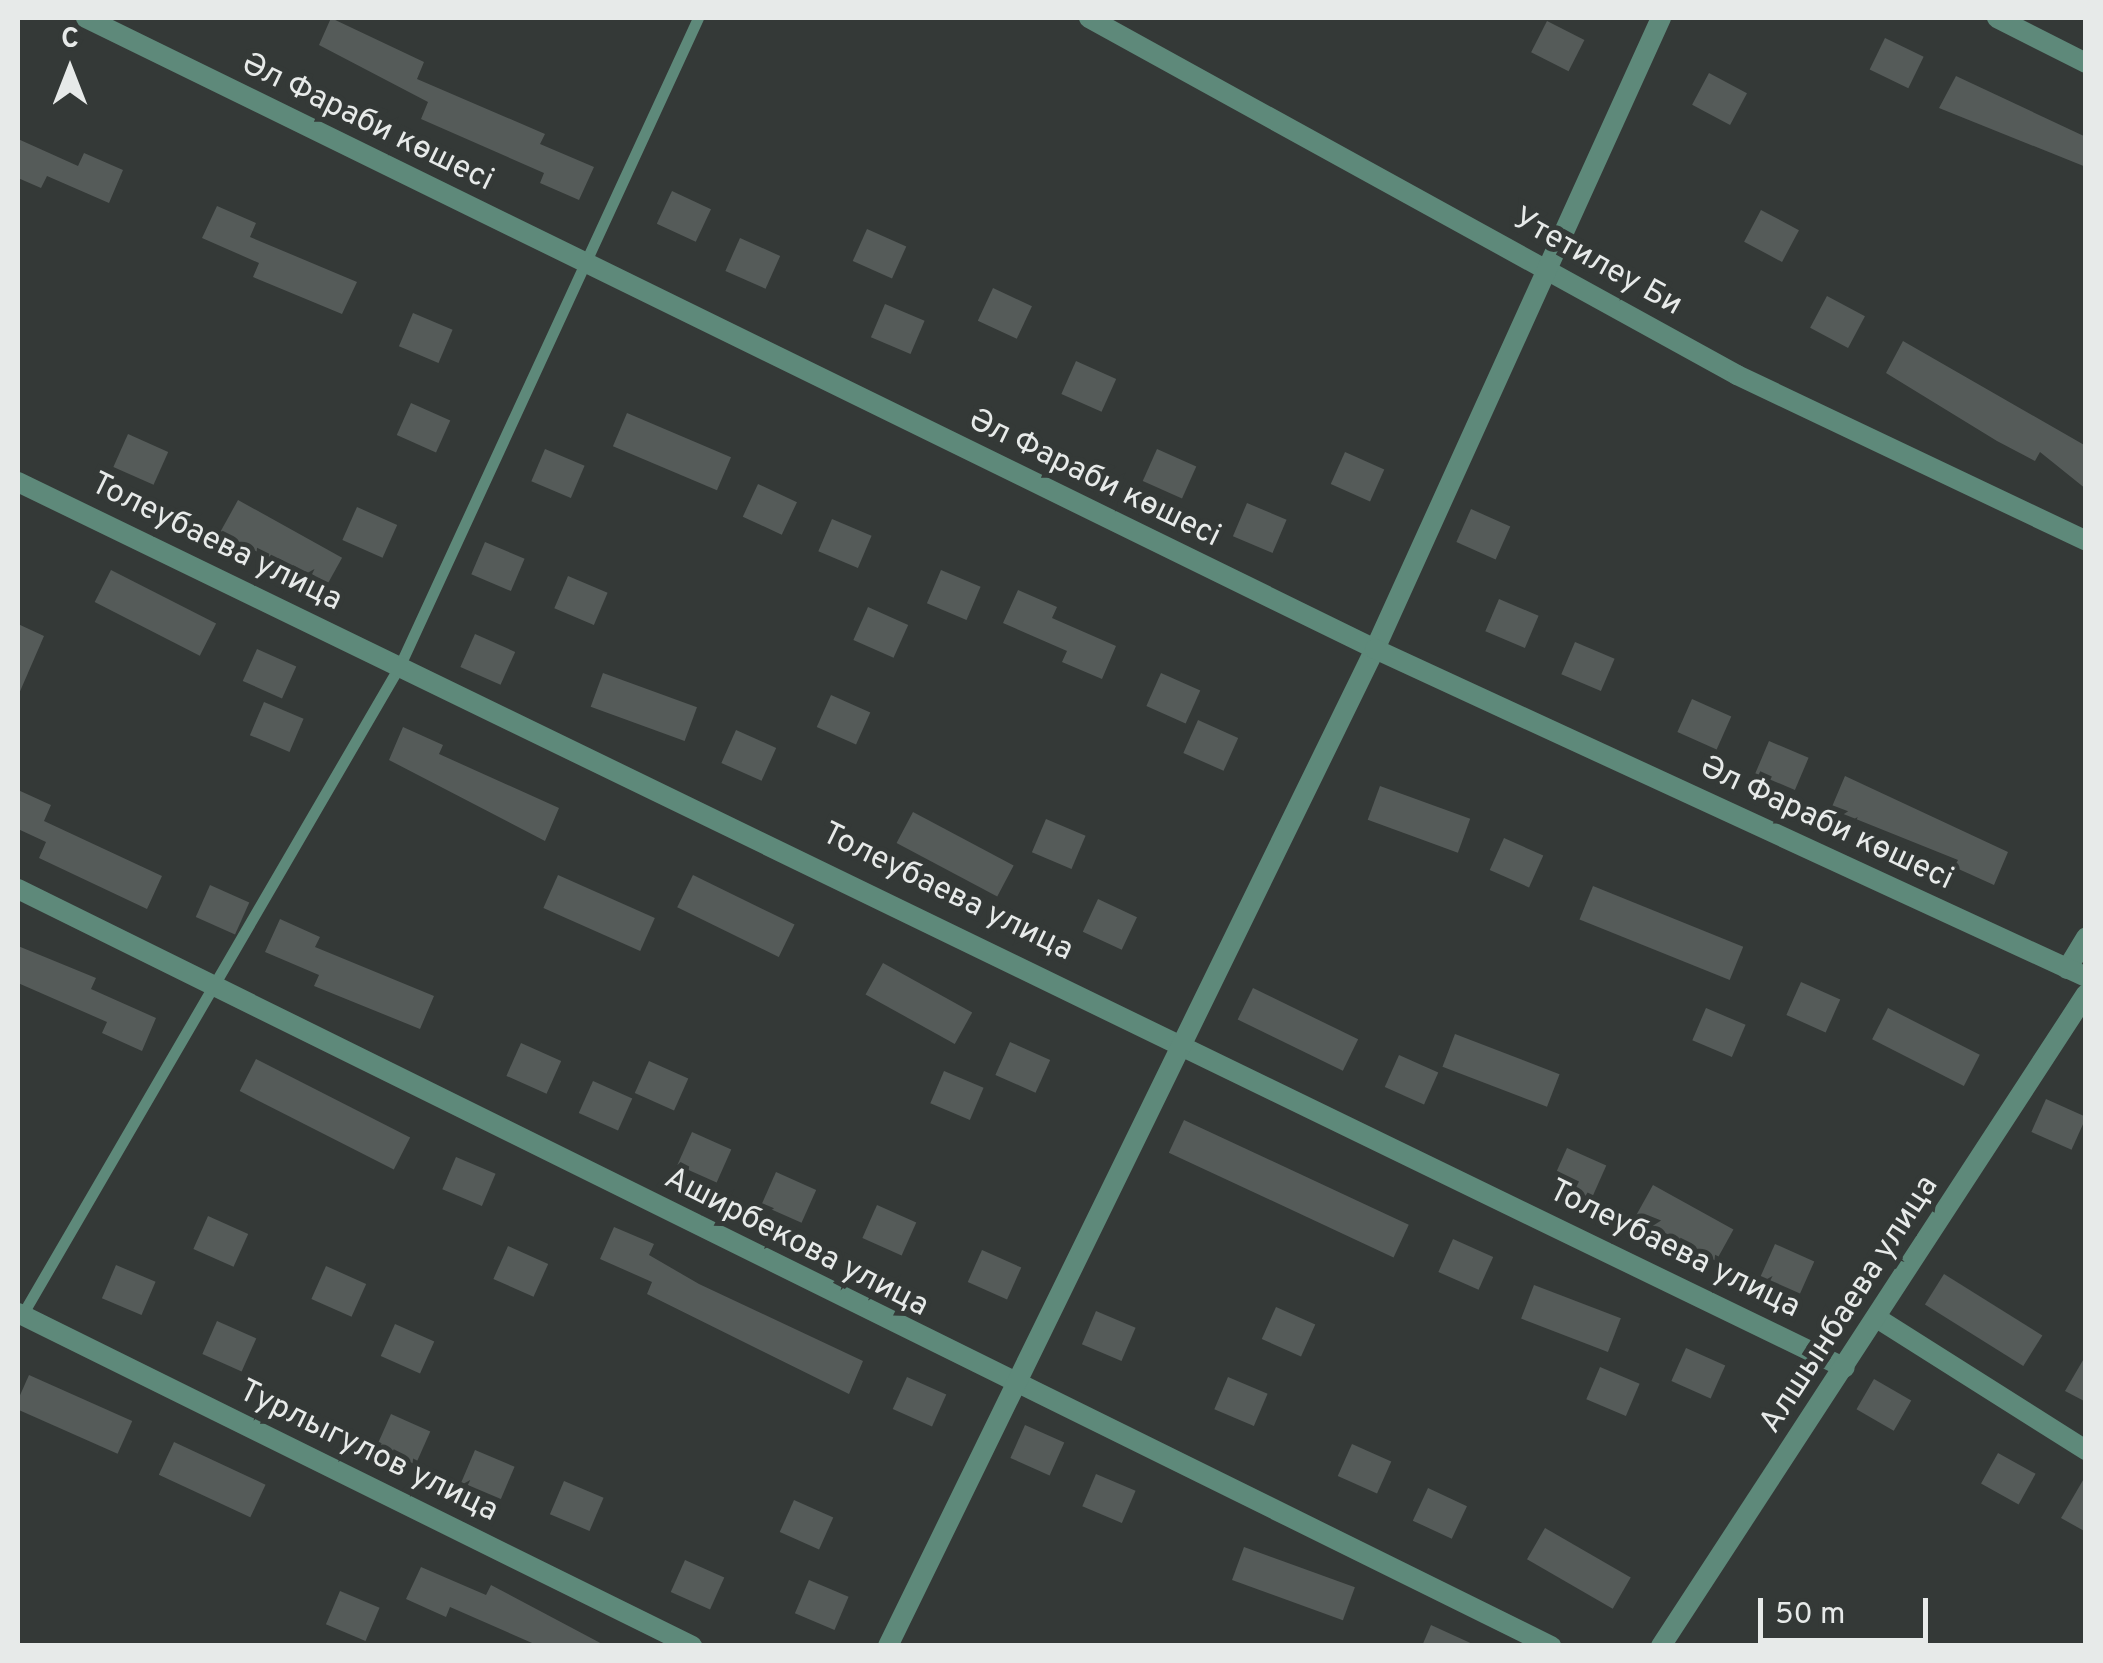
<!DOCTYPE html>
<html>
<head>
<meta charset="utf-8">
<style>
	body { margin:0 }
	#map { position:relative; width:2103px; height:1663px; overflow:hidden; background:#343937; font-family:Overpass,sans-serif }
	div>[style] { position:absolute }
	.building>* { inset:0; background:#555b59; transform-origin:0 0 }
	.service>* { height:11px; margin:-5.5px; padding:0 5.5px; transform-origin:5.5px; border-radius:5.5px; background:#5e897a }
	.minor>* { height:20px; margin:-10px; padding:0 10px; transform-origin:10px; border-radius:10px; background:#5e897a }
	.tertiary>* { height:20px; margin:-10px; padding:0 10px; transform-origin:10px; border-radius:10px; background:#5e897a }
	span { translate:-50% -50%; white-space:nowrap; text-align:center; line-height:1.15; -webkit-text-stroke:10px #343937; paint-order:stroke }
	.street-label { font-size:32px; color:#e7eae9 }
	.frame { position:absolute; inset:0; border:20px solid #e7eae9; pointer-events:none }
	.north { position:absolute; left:20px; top:20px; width:100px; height:100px; -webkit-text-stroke:8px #343937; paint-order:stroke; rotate:0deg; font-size:28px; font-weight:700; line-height:40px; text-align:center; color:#e7eae9 }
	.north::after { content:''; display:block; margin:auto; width:35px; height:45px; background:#e7eae9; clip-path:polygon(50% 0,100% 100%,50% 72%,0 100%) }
	.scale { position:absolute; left:1758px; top:1598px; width:170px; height:45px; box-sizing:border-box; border:5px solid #e7eae9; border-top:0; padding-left:12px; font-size:30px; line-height:35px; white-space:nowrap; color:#e7eae9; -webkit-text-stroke:8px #343937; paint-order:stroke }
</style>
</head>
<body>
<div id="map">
	<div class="building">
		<div style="clip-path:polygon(331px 18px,424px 62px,417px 79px,545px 134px,540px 144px,594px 167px,579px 200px,540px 183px,544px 173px,421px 119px,428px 102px,319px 45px)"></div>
		<div style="left:1547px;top:21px;width:42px;height:35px;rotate:27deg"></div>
		<div style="left:1885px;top:38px;width:43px;height:35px;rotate:26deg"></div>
		<div style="left:1709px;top:73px;width:43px;height:36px;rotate:28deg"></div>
		<div style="clip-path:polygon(1956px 76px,2086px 137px,2086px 167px,1939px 108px)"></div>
		<div style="clip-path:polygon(18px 139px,78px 166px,84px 153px,123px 170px,109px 203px,47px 176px,41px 188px,18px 178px)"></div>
		<div style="left:672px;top:191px;width:43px;height:36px;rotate:25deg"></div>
		<div style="clip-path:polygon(217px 206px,256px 223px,250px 237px,357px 282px,342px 314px,253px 277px,259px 263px,202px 238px)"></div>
		<div style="left:1761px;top:210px;width:43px;height:36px;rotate:28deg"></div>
		<div style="left:867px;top:229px;width:43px;height:35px;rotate:24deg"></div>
		<div style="left:740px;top:238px;width:44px;height:36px;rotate:24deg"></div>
		<div style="left:993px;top:288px;width:43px;height:36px;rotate:25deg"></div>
		<div style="left:1827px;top:296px;width:43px;height:36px;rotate:28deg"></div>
		<div style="left:885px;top:304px;width:43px;height:36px;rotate:23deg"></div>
		<div style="left:413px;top:313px;width:43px;height:36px;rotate:23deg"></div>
		<div style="clip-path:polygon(1903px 341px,2086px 446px,2086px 489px,2040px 452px,2035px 461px,1997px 441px,1886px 373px)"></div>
		<div style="left:1076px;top:361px;width:44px;height:36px;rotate:24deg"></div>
		<div style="left:411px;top:403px;width:43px;height:35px;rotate:24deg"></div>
		<div style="left:627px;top:413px;width:113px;height:36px;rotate:23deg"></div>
		<div style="left:128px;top:434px;width:44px;height:36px;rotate:24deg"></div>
		<div style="left:545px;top:449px;width:43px;height:35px;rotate:23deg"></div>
		<div style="left:1157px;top:449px;width:43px;height:35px;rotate:24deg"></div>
		<div style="left:1345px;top:452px;width:43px;height:35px;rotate:24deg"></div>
		<div style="left:758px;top:484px;width:43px;height:36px;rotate:25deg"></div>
		<div style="left:238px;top:500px;width:119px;height:36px;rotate:29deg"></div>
		<div style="left:1247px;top:503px;width:43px;height:36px;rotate:23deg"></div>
		<div style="left:357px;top:507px;width:44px;height:36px;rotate:24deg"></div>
		<div style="left:1471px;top:509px;width:43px;height:36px;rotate:24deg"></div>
		<div style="left:832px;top:519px;width:43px;height:35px;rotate:23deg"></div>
		<div style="left:485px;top:542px;width:43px;height:35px;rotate:23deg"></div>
		<div style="left:111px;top:570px;width:118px;height:36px;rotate:27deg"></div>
		<div style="left:941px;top:570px;width:43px;height:36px;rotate:23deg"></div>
		<div style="left:568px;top:576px;width:43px;height:35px;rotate:23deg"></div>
		<div style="clip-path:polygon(1018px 590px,1057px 607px,1052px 618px,1116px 646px,1102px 679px,1062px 662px,1067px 651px,1003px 623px)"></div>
		<div style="left:1499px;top:599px;width:43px;height:35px;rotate:23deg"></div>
		<div style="left:868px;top:607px;width:44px;height:36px;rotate:24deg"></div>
		<div style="clip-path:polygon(18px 624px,44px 636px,18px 696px)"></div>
		<div style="left:475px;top:634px;width:44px;height:36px;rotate:24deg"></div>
		<div style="left:1575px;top:642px;width:43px;height:35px;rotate:23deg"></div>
		<div style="left:257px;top:649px;width:43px;height:35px;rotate:24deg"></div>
		<div style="left:603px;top:673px;width:100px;height:36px;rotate:20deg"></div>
		<div style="left:1161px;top:673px;width:43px;height:36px;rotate:24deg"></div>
		<div style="left:831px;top:695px;width:43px;height:35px;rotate:24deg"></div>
		<div style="left:1692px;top:699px;width:43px;height:36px;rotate:24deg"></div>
		<div style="left:264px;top:702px;width:43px;height:36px;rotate:23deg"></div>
		<div style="left:1198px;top:720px;width:44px;height:36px;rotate:24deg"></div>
		<div style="clip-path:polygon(403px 727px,443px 745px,439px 754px,559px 808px,545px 841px,389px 760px)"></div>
		<div style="left:736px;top:730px;width:44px;height:36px;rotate:24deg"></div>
		<div style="left:1769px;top:741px;width:43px;height:35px;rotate:23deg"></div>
		<div style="clip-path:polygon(1845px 776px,2008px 852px,1994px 885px,1954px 867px,1958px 860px,1831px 809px)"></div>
		<div style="left:1380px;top:786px;width:96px;height:36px;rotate:20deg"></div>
		<div style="clip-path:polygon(18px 790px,51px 805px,44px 821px,162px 876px,147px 909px,39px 858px,46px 842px,18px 829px)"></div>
		<div style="left:913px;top:812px;width:114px;height:35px;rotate:28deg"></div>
		<div style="left:1046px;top:819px;width:43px;height:36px;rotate:23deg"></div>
		<div style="left:1504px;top:838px;width:43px;height:35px;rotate:24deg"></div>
		<div style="left:558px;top:875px;width:106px;height:36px;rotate:24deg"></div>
		<div style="left:693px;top:875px;width:113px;height:36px;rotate:26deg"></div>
		<div style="left:210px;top:885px;width:43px;height:35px;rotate:24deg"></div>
		<div style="left:1593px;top:886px;width:162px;height:36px;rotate:22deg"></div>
		<div style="left:1098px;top:899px;width:43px;height:36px;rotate:25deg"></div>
		<div style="clip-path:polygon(280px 919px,320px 937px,315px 947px,434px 996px,420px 1029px,314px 986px,319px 975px,265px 952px)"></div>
		<div style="clip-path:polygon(18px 946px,96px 978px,91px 989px,156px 1018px,142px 1051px,102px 1033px,107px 1022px,18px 983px)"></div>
		<div style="left:883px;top:963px;width:102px;height:36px;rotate:29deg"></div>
		<div style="left:1801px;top:982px;width:43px;height:36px;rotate:24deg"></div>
		<div style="left:1253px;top:988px;width:117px;height:35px;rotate:26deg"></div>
		<div style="left:1706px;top:1008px;width:43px;height:35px;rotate:23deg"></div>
		<div style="left:1888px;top:1008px;width:103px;height:35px;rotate:27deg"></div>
		<div style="left:1455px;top:1034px;width:112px;height:35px;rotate:21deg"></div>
		<div style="left:1010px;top:1042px;width:44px;height:36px;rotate:24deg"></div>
		<div style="left:521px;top:1043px;width:44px;height:36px;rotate:24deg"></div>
		<div style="left:1399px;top:1055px;width:43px;height:35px;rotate:24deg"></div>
		<div style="left:256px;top:1059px;width:173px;height:36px;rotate:27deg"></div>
		<div style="left:649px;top:1061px;width:43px;height:35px;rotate:24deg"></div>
		<div style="left:944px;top:1071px;width:43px;height:35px;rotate:23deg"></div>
		<div style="left:593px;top:1081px;width:43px;height:35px;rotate:24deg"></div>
		<div style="left:2046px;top:1099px;width:44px;height:36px;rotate:24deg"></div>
		<div style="left:1184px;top:1120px;width:248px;height:36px;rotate:25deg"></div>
		<div style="left:692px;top:1132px;width:43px;height:36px;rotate:24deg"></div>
		<div style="left:1567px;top:1148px;width:43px;height:36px;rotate:24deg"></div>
		<div style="left:456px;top:1157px;width:43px;height:35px;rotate:23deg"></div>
		<div style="left:776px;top:1172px;width:44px;height:36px;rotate:24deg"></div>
		<div style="left:1653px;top:1185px;width:92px;height:36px;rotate:29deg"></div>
		<div style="left:877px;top:1205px;width:43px;height:36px;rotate:24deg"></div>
		<div style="left:208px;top:1216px;width:44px;height:36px;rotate:24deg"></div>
		<div style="clip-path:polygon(614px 1227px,654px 1244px,649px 1255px,699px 1284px,863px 1361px,849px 1394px,647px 1294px,652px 1282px,600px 1259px)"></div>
		<div style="left:1453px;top:1239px;width:44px;height:36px;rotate:24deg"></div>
		<div style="left:1775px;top:1244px;width:43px;height:35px;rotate:24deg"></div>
		<div style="left:508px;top:1246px;width:44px;height:36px;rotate:24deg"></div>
		<div style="left:982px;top:1250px;width:43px;height:35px;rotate:24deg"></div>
		<div style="left:116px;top:1265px;width:43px;height:36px;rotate:23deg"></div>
		<div style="left:326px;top:1266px;width:44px;height:36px;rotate:24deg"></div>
		<div style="left:1944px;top:1274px;width:116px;height:36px;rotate:32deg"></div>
		<div style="left:1534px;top:1285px;width:93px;height:36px;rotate:21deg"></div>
		<div style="left:1276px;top:1307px;width:43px;height:35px;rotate:24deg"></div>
		<div style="left:1096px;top:1311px;width:43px;height:36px;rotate:23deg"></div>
		<div style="left:217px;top:1321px;width:43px;height:36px;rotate:24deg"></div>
		<div style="left:395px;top:1324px;width:43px;height:35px;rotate:24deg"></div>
		<div style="left:1686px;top:1348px;width:43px;height:36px;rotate:24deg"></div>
		<div style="clip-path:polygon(2086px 1355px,2086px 1402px,2065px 1391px)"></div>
		<div style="left:1600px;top:1367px;width:43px;height:35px;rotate:23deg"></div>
		<div style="left:29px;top:1375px;width:113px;height:36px;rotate:24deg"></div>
		<div style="left:907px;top:1377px;width:43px;height:35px;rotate:24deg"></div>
		<div style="left:1228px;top:1377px;width:43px;height:35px;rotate:23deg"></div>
		<div style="left:1874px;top:1379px;width:43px;height:35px;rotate:30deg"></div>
		<div style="left:391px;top:1414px;width:43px;height:36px;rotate:24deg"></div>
		<div style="left:1025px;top:1425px;width:43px;height:36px;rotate:24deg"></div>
		<div style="left:174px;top:1442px;width:101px;height:36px;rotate:25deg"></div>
		<div style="left:1352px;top:1444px;width:43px;height:35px;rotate:24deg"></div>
		<div style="left:475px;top:1450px;width:43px;height:35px;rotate:23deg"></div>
		<div style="left:1998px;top:1453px;width:43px;height:35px;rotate:29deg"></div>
		<div style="left:1096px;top:1474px;width:43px;height:35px;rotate:23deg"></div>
		<div style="clip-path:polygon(2086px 1475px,2086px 1532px,2061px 1518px)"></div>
		<div style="left:564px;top:1481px;width:43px;height:36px;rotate:23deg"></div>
		<div style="left:1428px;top:1488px;width:43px;height:36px;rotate:25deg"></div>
		<div style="left:794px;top:1500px;width:43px;height:35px;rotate:24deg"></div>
		<div style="left:1545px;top:1528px;width:99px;height:36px;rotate:30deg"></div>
		<div style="left:1244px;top:1547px;width:118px;height:35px;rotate:20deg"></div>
		<div style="left:685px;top:1560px;width:43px;height:35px;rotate:24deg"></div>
		<div style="clip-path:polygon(421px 1567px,486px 1595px,491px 1585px,606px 1646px,539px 1646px,450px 1607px,446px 1617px,406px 1599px)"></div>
		<div style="left:809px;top:1580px;width:43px;height:36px;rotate:23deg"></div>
		<div style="left:340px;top:1591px;width:43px;height:36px;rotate:23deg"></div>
		<div style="clip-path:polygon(1431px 1625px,1477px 1646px,1422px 1646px)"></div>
	</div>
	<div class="service">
		<div style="left:22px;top:1315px;width:752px;rotate:-59.82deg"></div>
		<div style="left:400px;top:665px;width:712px;rotate:-65.27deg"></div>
	</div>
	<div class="minor">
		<div style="left:1089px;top:18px;width:740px;rotate:28.85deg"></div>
		<div style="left:1737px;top:375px;width:386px;rotate:25.4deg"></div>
		<div style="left:1997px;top:18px;width:100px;rotate:26.8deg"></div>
		<div style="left:18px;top:482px;width:2030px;rotate:25.87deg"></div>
		<div style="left:18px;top:889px;width:1710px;rotate:26.28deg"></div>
		<div style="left:2067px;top:969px;width:37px;rotate:-59deg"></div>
		<div style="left:18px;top:1313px;width:752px;rotate:26.29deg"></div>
		<div style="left:1880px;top:1320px;width:244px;rotate:32.3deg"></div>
		<div style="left:888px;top:1646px;width:1110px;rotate:-63.97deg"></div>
		<div style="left:1375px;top:649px;width:693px;rotate:-65.62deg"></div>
		<div style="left:1661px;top:1646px;width:778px;rotate:-56.9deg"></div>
	</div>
	<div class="tertiary">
		<div style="left:86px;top:18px;width:1435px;rotate:26.08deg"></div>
		<div style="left:1375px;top:649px;width:783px;rotate:24.76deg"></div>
	</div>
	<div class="street-label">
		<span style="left:367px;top:123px;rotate:26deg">Әл Фараби көшесі</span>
		<span style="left:1597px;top:263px;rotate:29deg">Утетилеу Би</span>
		<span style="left:1094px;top:479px;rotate:26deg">Әл Фараби көшесі</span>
		<span style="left:216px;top:543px;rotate:26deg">Толеубаева улица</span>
		<span style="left:1826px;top:824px;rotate:25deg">Әл Фараби көшесі</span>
		<span style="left:947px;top:893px;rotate:26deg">Толеубаева улица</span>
		<span style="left:796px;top:1243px;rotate:27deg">Аширбекова улица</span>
		<span style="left:1674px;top:1250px;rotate:26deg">Толеубаева улица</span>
		<span style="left:1850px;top:1305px;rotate:-57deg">Алшынбаева улица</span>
		<span style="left:368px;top:1452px;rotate:26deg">Турлыгулов улица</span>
	</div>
	<div class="frame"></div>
	<div class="north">С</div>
	<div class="scale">50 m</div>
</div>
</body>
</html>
